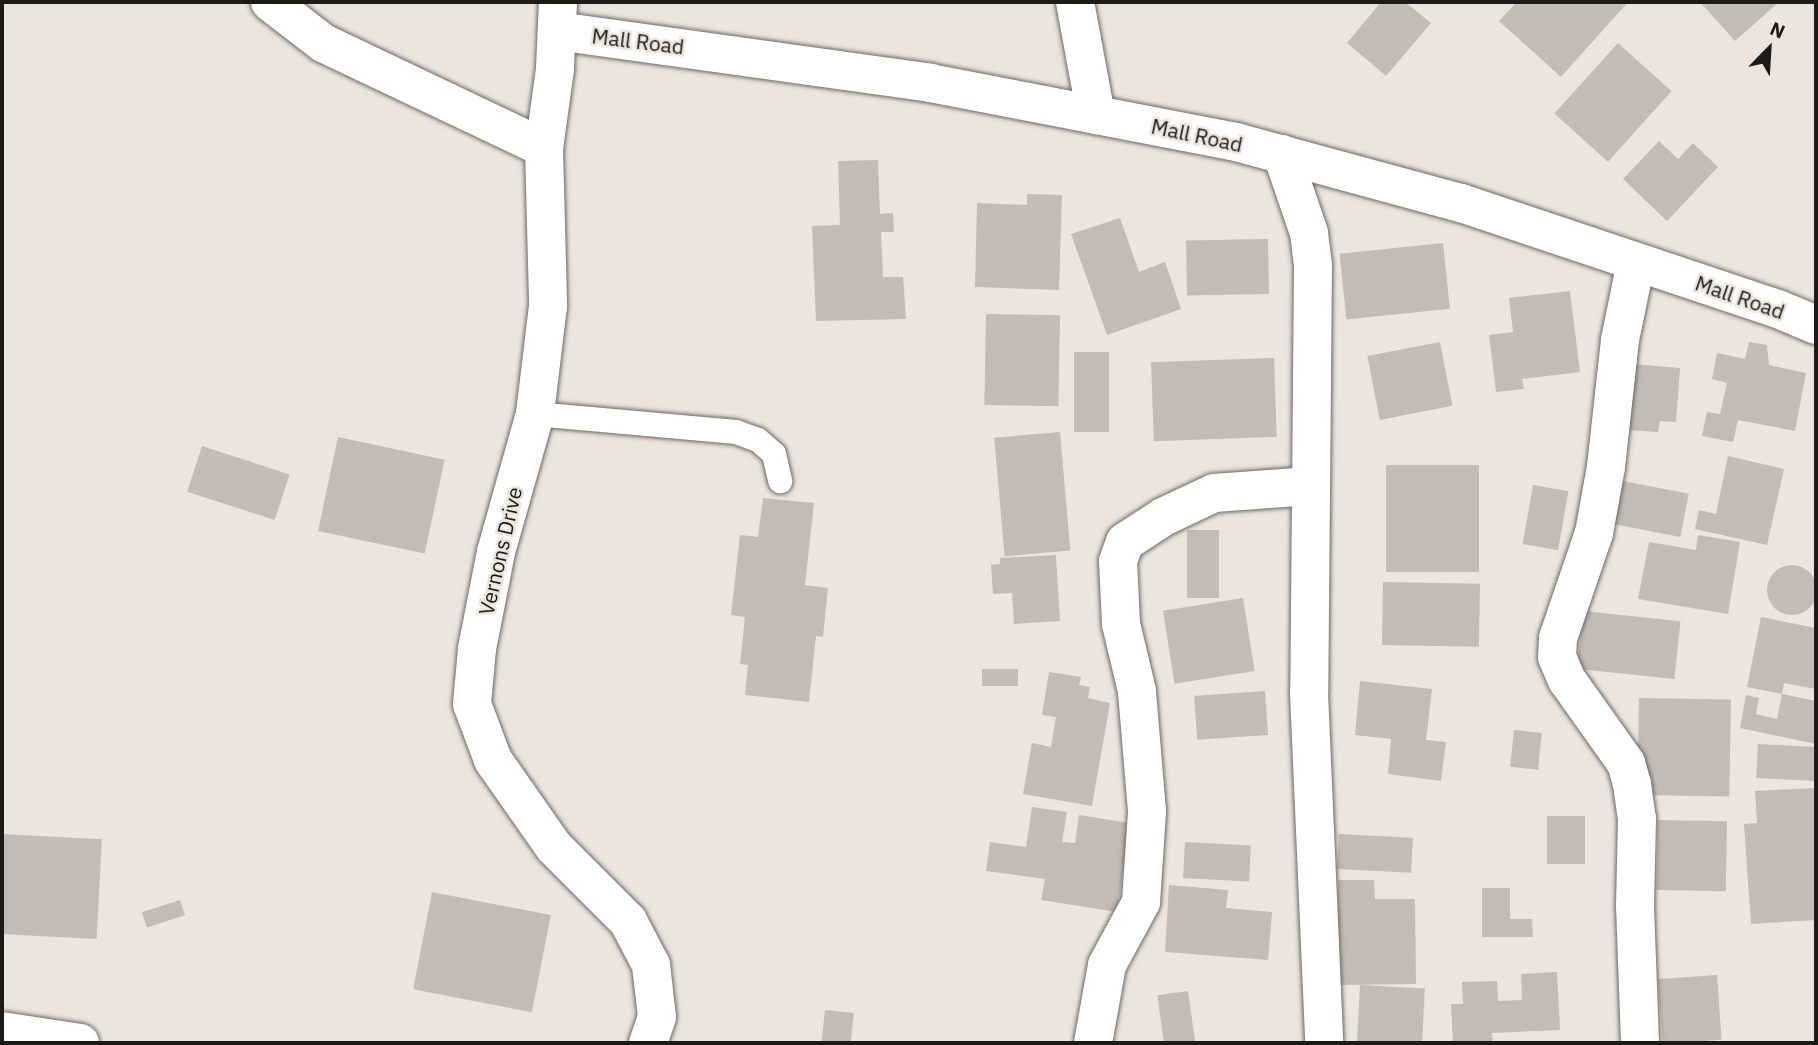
<!DOCTYPE html>
<html>
<head>
<meta charset="utf-8">
<style>
	body { margin:0 }
	#map { position:relative; width:1818px; height:1045px; overflow:hidden; background:#ebe5de; font-family:"IBM Plex Sans",sans-serif }
	div>[style] { position:absolute }
	.building>* { inset:0; background:#c3bbb6; transform-origin:0 0 }
	.round { border-radius:50% }
	.roads { filter:drop-shadow(0 0 2px #6d6862) drop-shadow(0 0 2px #6d6862) }
	.lane>* { height:24px; margin:-12px; padding:0 12px; transform-origin:12px; border-radius:12px; background:#fff }
	.street>* { height:38px; margin:-19px; padding:0 19px; transform-origin:19px; border-radius:19px; background:#fff }
	.secondary>* { height:38px; margin:-19px; padding:0 19px; transform-origin:19px; border-radius:19px; background:#fff }
	span { translate:-50% -50%; white-space:nowrap; text-align:center; line-height:1.15; -webkit-text-stroke:5px #ebe5de; paint-order:stroke }
	.street-label { font-size:21px; color:#1d1b18 }
	.frame { position:absolute; inset:0; border:4px solid #1d1b18; pointer-events:none }
	.north { position:absolute; left:1734px; top:14px; width:70px; height:70px; -webkit-text-stroke:5px #ebe5de; paint-order:stroke; rotate:24deg; font-size:19px; font-weight:700; line-height:28px; text-align:center; color:#1d1b18 }
	.north::after { content:''; display:block; margin:auto; width:24px; height:32px; background:#1d1b18; clip-path:polygon(50% 0,100% 100%,50% 72%,0 100%) }
</style>
</head>
<body>
<div id="map">
	<div class="building">
		<div style="clip-path:polygon(1381px 2px,1405px 2px,1431px 23px,1386px 76px,1347px 43px)"></div>
		<div style="clip-path:polygon(1517px 2px,1628px 2px,1561px 77px,1499px 21px)"></div>
		<div style="clip-path:polygon(1700px 2px,1779px 2px,1735px 41px)"></div>
		<div style="left:1618px;top:43px;width:72px;height:95px;rotate:42deg"></div>
		<div style="clip-path:polygon(1659px 141px,1678px 159px,1693px 143px,1718px 167px,1667px 221px,1623px 179px)"></div>
		<div style="clip-path:polygon(878px 160px,880px 214px,893px 213px,894px 232px,881px 232px,883px 277px,903px 277px,906px 319px,816px 321px,812px 226px,840px 225px,838px 161px)"></div>
		<div style="clip-path:polygon(1027px 194px,1062px 195px,1059px 290px,975px 287px,977px 203px,1027px 205px)"></div>
		<div style="clip-path:polygon(1120px 218px,1139px 272px,1165px 262px,1181px 309px,1107px 335px,1071px 234px)"></div>
		<div style="left:1268px;top:239px;width:55px;height:82px;rotate:89deg"></div>
		<div style="left:1443px;top:243px;width:66px;height:104px;rotate:84deg"></div>
		<div style="clip-path:polygon(1570px 291px,1580px 372px,1522px 379px,1524px 389px,1496px 392px,1489px 335px,1513px 332px,1509px 298px)"></div>
		<div style="left:986px;top:314px;width:74px;height:91px;rotate:1deg"></div>
		<div style="left:1440px;top:342px;width:65px;height:74px;rotate:79deg"></div>
		<div style="clip-path:polygon(1749px 342px,1767px 345px,1769px 365px,1806px 373px,1795px 431px,1738px 420px,1733px 442px,1702px 436px,1707px 412px,1720px 414px,1727px 383px,1712px 379px,1717px 353px,1745px 359px)"></div>
		<div style="left:1074px;top:352px;width:35px;height:80px"></div>
		<div style="left:1274px;top:358px;width:79px;height:123px;rotate:88deg"></div>
		<div style="clip-path:polygon(1633px 364px,1680px 368px,1676px 422px,1660px 421px,1658px 432px,1627px 430px)"></div>
		<div style="left:1060px;top:432px;width:119px;height:66px;rotate:85deg"></div>
		<div style="left:338px;top:437px;width:109px;height:96px;rotate:12deg"></div>
		<div style="left:202px;top:446px;width:92px;height:48px;rotate:18deg"></div>
		<div style="clip-path:polygon(1728px 456px,1784px 469px,1767px 545px,1695px 529px,1699px 510px,1716px 514px)"></div>
		<div style="left:1386px;top:465px;width:93px;height:107px"></div>
		<div style="left:1623px;top:481px;width:67px;height:44px;rotate:11deg"></div>
		<div style="left:1533px;top:485px;width:36px;height:60px;rotate:10deg"></div>
		<div style="clip-path:polygon(763px 498px,814px 503px,805px 585px,828px 588px,823px 637px,816px 636px,809px 702px,745px 695px,748px 665px,740px 664px,745px 617px,731px 615px,740px 535px,758px 537px)"></div>
		<div style="left:1187px;top:530px;width:32px;height:68px"></div>
		<div style="clip-path:polygon(1698px 535px,1740px 542px,1728px 614px,1638px 599px,1649px 542px,1696px 550px)"></div>
		<div style="clip-path:polygon(1056px 555px,1060px 621px,1014px 624px,1012px 593px,993px 594px,991px 565px,1000px 564px,1000px 558px)"></div>
		<div class="round" style="left:1767px;top:565px;width:50px;height:50px"></div>
		<div style="left:1383px;top:582px;width:97px;height:63px;rotate:1deg"></div>
		<div style="left:1243px;top:598px;width:74px;height:81px;rotate:81deg"></div>
		<div style="left:1583px;top:611px;width:98px;height:58px;rotate:6deg"></div>
		<div style="clip-path:polygon(1761px 617px,1816px 628px,1816px 689px,1784px 683px,1782px 694px,1816px 701px,1816px 744px,1740px 728px,1746px 695px,1759px 698px,1756px 714px,1777px 719px,1782px 694px,1747px 687px)"></div>
		<div style="left:982px;top:669px;width:36px;height:17px"></div>
		<div style="clip-path:polygon(1049px 672px,1081px 677px,1079px 685px,1090px 687px,1088px 698px,1110px 703px,1092px 806px,1023px 794px,1032px 743px,1051px 747px,1056px 717px,1042px 715px)"></div>
		<div style="clip-path:polygon(1360px 681px,1432px 689px,1426px 740px,1446px 742px,1441px 781px,1388px 774px,1391px 739px,1355px 735px)"></div>
		<div style="left:1265px;top:691px;width:44px;height:71px;rotate:86deg"></div>
		<div style="left:1639px;top:698px;width:92px;height:97px;rotate:1deg"></div>
		<div style="left:1514px;top:730px;width:28px;height:37px;rotate:6deg"></div>
		<div style="left:1758px;top:744px;width:58px;height:34px;rotate:3deg"></div>
		<div style="clip-path:polygon(1816px 788px,1816px 920px,1751px 924px,1744px 824px,1757px 823px,1755px 791px)"></div>
		<div style="clip-path:polygon(1032px 807px,1067px 812px,1062px 842px,1075px 843px,1079px 815px,1130px 823px,1117px 912px,1041px 900px,1045px 879px,986px 871px,990px 842px,1026px 847px)"></div>
		<div style="left:1547px;top:816px;width:38px;height:48px"></div>
		<div style="left:1658px;top:820px;width:69px;height:70px;rotate:1deg"></div>
		<div style="left:2px;top:834px;width:100px;height:100px;rotate:3deg"></div>
		<div style="left:1339px;top:834px;width:74px;height:35px;rotate:3deg"></div>
		<div style="left:1185px;top:842px;width:66px;height:36px;rotate:3deg"></div>
		<div style="clip-path:polygon(1338px 880px,1374px 880px,1375px 899px,1415px 899px,1416px 984px,1339px 985px)"></div>
		<div style="clip-path:polygon(1169px 885px,1228px 890px,1226px 908px,1272px 912px,1268px 960px,1165px 952px)"></div>
		<div style="clip-path:polygon(1482px 888px,1510px 888px,1510px 919px,1532px 919px,1533px 937px,1482px 937px)"></div>
		<div style="left:432px;top:892px;width:121px;height:99px;rotate:11deg"></div>
		<div style="left:180px;top:900px;width:16px;height:40px;rotate:72deg"></div>
		<div style="clip-path:polygon(1557px 972px,1560px 1030px,1492px 1033px,1493px 1043px,1453px 1043px,1451px 1004px,1463px 1004px,1462px 982px,1497px 981px,1498px 1001px,1522px 1000px,1521px 974px)"></div>
		<div style="left:1717px;top:975px;width:65px;height:59px;rotate:86deg"></div>
		<div style="left:1360px;top:985px;width:65px;height:58px;rotate:3deg"></div>
		<div style="left:1188px;top:991px;width:52px;height:31px;rotate:82deg"></div>
		<div style="left:825px;top:1010px;width:29px;height:33px;rotate:6deg"></div>
	</div>
	<div class="roads">
		<div class="lane">
			<div style="left:535px;top:414px;width:202px;rotate:5.1deg"></div>
			<div style="left:736px;top:432px;width:23px;rotate:20deg"></div>
			<div style="left:758px;top:440px;width:21px;rotate:41deg"></div>
			<div style="left:774px;top:454px;width:28px;rotate:77deg"></div>
		</div>
		<div class="street">
			<div style="left:270px;top:2px;width:67px;rotate:37.7deg"></div>
			<div style="left:323px;top:43px;width:245px;rotate:25.4deg"></div>
			<div style="left:1075px;top:2px;width:115px;rotate:79.5deg"></div>
			<div style="left:1282px;top:154px;width:83px;rotate:71.1deg"></div>
			<div style="left:1309px;top:233px;width:32px;rotate:83deg"></div>
			<div style="left:1313px;top:265px;width:428px;rotate:90.5deg"></div>
			<div style="left:1309px;top:693px;width:350px;rotate:87.5deg"></div>
			<div style="left:1636px;top:262px;width:80px;rotate:101.6deg"></div>
			<div style="left:1620px;top:340px;width:128px;rotate:96.3deg"></div>
			<div style="left:1606px;top:467px;width:67px;rotate:100.3deg"></div>
			<div style="left:1594px;top:533px;width:111px;rotate:108.9deg"></div>
			<div style="left:1558px;top:638px;width:19px;rotate:93deg"></div>
			<div style="left:1557px;top:657px;width:25px;rotate:67deg"></div>
			<div style="left:1567px;top:680px;width:102px;rotate:54.6deg"></div>
			<div style="left:1626px;top:763px;width:22px;rotate:74deg"></div>
			<div style="left:1632px;top:784px;width:34px;rotate:82deg"></div>
			<div style="left:1637px;top:818px;width:88px;rotate:91.3deg"></div>
			<div style="left:1635px;top:906px;width:137px;rotate:87.9deg"></div>
			<div style="left:2px;top:1031px;width:79px;rotate:8.7deg"></div>
			<div style="left:1093px;top:1043px;width:79px;rotate:-79.8deg"></div>
			<div style="left:1107px;top:965px;width:72px;rotate:-61.6deg"></div>
			<div style="left:1141px;top:902px;width:91px;rotate:-86.2deg"></div>
			<div style="left:1147px;top:811px;width:120px;rotate:-94.8deg"></div>
			<div style="left:1137px;top:691px;width:69px;rotate:-103.4deg"></div>
			<div style="left:1121px;top:624px;width:63px;rotate:-92.7deg"></div>
			<div style="left:1118px;top:561px;width:20px;rotate:-70deg"></div>
			<div style="left:1125px;top:542px;width:45px;rotate:-33.3deg"></div>
			<div style="left:1163px;top:517px;width:56px;rotate:-25.2deg"></div>
			<div style="left:1214px;top:493px;width:97px;rotate:-4.1deg"></div>
		</div>
		<div class="secondary">
			<div style="left:558px;top:2px;width:67px;rotate:92.6deg"></div>
			<div style="left:555px;top:69px;width:80px;rotate:97.9deg"></div>
			<div style="left:544px;top:148px;width:158px;rotate:88.5deg"></div>
			<div style="left:548px;top:306px;width:109px;rotate:96.9deg"></div>
			<div style="left:535px;top:414px;width:143px;rotate:105.8deg"></div>
			<div style="left:496px;top:552px;width:99px;rotate:101.1deg"></div>
			<div style="left:477px;top:649px;width:55px;rotate:95.2deg"></div>
			<div style="left:472px;top:704px;width:60px;rotate:69.4deg"></div>
			<div style="left:493px;top:760px;width:106px;rotate:55deg"></div>
			<div style="left:554px;top:847px;width:105px;rotate:45deg"></div>
			<div style="left:628px;top:921px;width:50px;rotate:62.4deg"></div>
			<div style="left:651px;top:965px;width:52px;rotate:83.4deg"></div>
			<div style="left:657px;top:1017px;width:28px;rotate:109deg"></div>
			<div style="left:557px;top:31px;width:377px;rotate:7.9deg"></div>
			<div style="left:930px;top:83px;width:312px;rotate:10.9deg"></div>
			<div style="left:1236px;top:142px;width:233px;rotate:15.2deg"></div>
			<div style="left:1461px;top:203px;width:334px;rotate:18.5deg"></div>
			<div style="left:1778px;top:309px;width:41px;rotate:22.8deg"></div>
		</div>
	</div>
	<div class="street-label">
		<span style="left:638px;top:41px;rotate:7deg">Mall Road</span>
		<span style="left:1197px;top:135px;rotate:12deg">Mall Road</span>
		<span style="left:1740px;top:297px;rotate:19deg">Mall Road</span>
		<span style="left:500px;top:551px;rotate:-77deg">Vernons Drive</span>
	</div>
	<div class="frame"></div>
	<div class="north">N</div>
</div>
</body>
</html>
